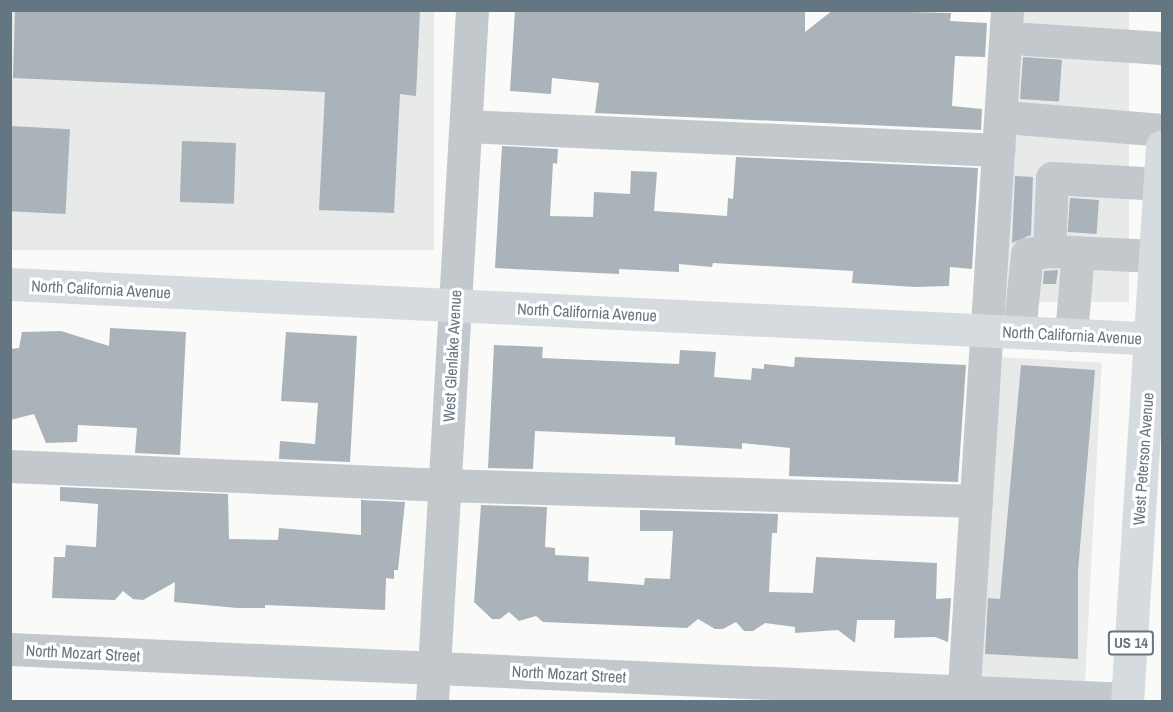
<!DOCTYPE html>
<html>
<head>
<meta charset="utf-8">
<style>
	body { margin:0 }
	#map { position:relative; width:1173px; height:712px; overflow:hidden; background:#fafaf8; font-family:"Archivo Narrow",sans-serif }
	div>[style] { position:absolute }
	.built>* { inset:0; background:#e8e9e9; transform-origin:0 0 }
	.building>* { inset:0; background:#aab3b9; transform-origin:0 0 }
	.minor>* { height:33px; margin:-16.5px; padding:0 16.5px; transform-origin:16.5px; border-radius:16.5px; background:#c3c8cc }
	.major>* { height:33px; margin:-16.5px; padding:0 16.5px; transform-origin:16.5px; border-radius:16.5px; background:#d6dbdf }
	span { translate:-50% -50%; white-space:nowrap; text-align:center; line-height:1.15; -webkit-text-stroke:6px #fff; paint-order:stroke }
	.shield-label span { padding:2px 4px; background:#fff; border:2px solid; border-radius:4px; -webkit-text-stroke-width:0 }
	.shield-label { font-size:15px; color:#657683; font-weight:700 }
	.street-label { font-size:16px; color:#657683 }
	.frame { position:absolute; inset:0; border:12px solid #657683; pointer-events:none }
</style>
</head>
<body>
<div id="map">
	<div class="built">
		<div style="left:11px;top:11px;width:423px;height:239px"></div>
		<div style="left:1004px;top:11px;width:125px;height:291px"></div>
		<div style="left:980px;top:356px;width:122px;height:330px;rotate:3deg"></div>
	</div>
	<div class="building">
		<div style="clip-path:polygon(15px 10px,420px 10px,416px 96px,400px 94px,394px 213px,319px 210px,325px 92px,13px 78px)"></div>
		<div style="clip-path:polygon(515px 10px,805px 10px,805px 32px,833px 10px,951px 13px,950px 21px,987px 23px,985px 57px,955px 56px,952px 106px,982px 109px,981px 130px,595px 113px,599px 83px,552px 78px,551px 94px,510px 91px)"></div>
		<div style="left:1023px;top:57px;width:39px;height:42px;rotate:4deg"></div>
		<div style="left:10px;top:126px;width:60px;height:85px;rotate:3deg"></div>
		<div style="left:182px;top:141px;width:54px;height:61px;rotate:2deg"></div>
		<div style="clip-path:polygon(502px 146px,558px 149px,557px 164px,553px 163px,550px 216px,593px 217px,594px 192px,630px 194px,631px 171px,657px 172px,654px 211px,727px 216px,728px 198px,733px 199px,736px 157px,978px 168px,972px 269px,950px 267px,949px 286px,915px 287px,852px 283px,853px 271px,713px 263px,712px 267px,679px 264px,679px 272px,619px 269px,619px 274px,495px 268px)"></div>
		<div style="clip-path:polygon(1015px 176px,1033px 177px,1031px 235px,1012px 243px)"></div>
		<div style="left:1070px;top:198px;width:29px;height:34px;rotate:4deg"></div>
		<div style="clip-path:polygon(1058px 270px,1056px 284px,1043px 284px,1044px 271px)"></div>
		<div style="clip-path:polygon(110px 328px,186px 332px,180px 455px,135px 453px,137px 428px,78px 425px,77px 442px,46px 443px,34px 414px,10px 420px,10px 349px,19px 348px,22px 332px,61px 331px,109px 346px)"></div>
		<div style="clip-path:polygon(286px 332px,357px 336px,350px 462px,279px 459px,280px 441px,315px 444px,318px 403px,281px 401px)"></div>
		<div style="clip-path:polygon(494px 345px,543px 347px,542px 358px,679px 364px,680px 350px,716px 352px,714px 377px,751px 380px,752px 368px,764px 369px,764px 364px,794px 367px,795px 357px,966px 365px,958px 482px,789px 476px,790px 448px,742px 443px,742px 449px,675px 445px,675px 437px,535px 431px,533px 469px,488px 468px)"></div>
		<div style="clip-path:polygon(1021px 365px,1095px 370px,1078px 571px,1078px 659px,985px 654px,988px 598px,1000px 599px)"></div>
		<div style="clip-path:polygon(60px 487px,228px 494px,229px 539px,278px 540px,279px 528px,361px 535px,361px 500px,405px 502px,398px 570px,394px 570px,394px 579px,386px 578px,385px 610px,265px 605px,265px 608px,237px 608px,174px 602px,175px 582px,143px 600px,133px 599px,123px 591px,115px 600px,52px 598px,54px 557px,65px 557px,66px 545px,96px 547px,98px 504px,60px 501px)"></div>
		<div style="clip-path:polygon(481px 505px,547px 507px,545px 547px,555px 548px,555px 555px,589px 557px,588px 581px,644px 585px,645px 578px,670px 579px,673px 531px,640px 531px,640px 510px,778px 514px,777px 533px,772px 533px,769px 592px,813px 593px,816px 557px,937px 563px,936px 599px,951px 598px,948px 642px,935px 637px,894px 638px,895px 620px,857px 620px,855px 643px,838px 630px,795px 633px,795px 627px,765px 623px,753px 631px,744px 631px,736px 622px,723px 629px,715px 629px,698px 619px,687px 628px,543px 622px,536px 616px,519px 621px,509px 612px,500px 619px,492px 619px,474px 602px)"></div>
	</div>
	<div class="minor">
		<div style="left:1026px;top:39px;width:136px;rotate:3.8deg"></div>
		<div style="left:1017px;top:118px;width:145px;rotate:4.7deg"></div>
		<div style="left:466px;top:126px;width:533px;rotate:2.58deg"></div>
		<div style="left:1155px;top:256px;width:106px;rotate:-177.3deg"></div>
		<div style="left:1049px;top:251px;width:73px;rotate:-87.6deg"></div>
		<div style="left:1052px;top:178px;width:110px;rotate:3.1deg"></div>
		<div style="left:1019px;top:332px;width:78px;rotate:-84.1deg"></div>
		<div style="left:1027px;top:254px;width:22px;rotate:-8deg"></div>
		<div style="left:1071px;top:335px;width:83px;rotate:-85.2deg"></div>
		<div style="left:10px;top:466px;width:434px;rotate:2.5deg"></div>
		<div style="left:444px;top:485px;width:532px;rotate:1.72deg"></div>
		<div style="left:10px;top:649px;width:1118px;rotate:2.56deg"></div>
		<div style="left:432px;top:702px;width:693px;rotate:-86.69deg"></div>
		<div style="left:963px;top:702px;width:693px;rotate:-86.36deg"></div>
	</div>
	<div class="major">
		<div style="left:10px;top:284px;width:1153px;rotate:2.73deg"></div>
		<div style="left:1127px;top:702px;width:557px;rotate:-86.4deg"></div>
	</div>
	<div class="shield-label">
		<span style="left:1131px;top:643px">US 14</span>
	</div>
	<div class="street-label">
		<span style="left:101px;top:289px;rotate:3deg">North California Avenue</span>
		<span style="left:587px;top:312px;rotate:3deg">North California Avenue</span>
		<span style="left:1072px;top:335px;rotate:3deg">North California Avenue</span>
		<span style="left:452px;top:356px;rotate:-87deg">West Glenlake Avenue</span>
		<span style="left:1143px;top:459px;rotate:-86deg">West Peterson Avenue</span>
		<span style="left:83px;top:653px;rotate:3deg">North Mozart Street</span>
		<span style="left:569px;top:674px;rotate:3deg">North Mozart Street</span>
	</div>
	<div class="frame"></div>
</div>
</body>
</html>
